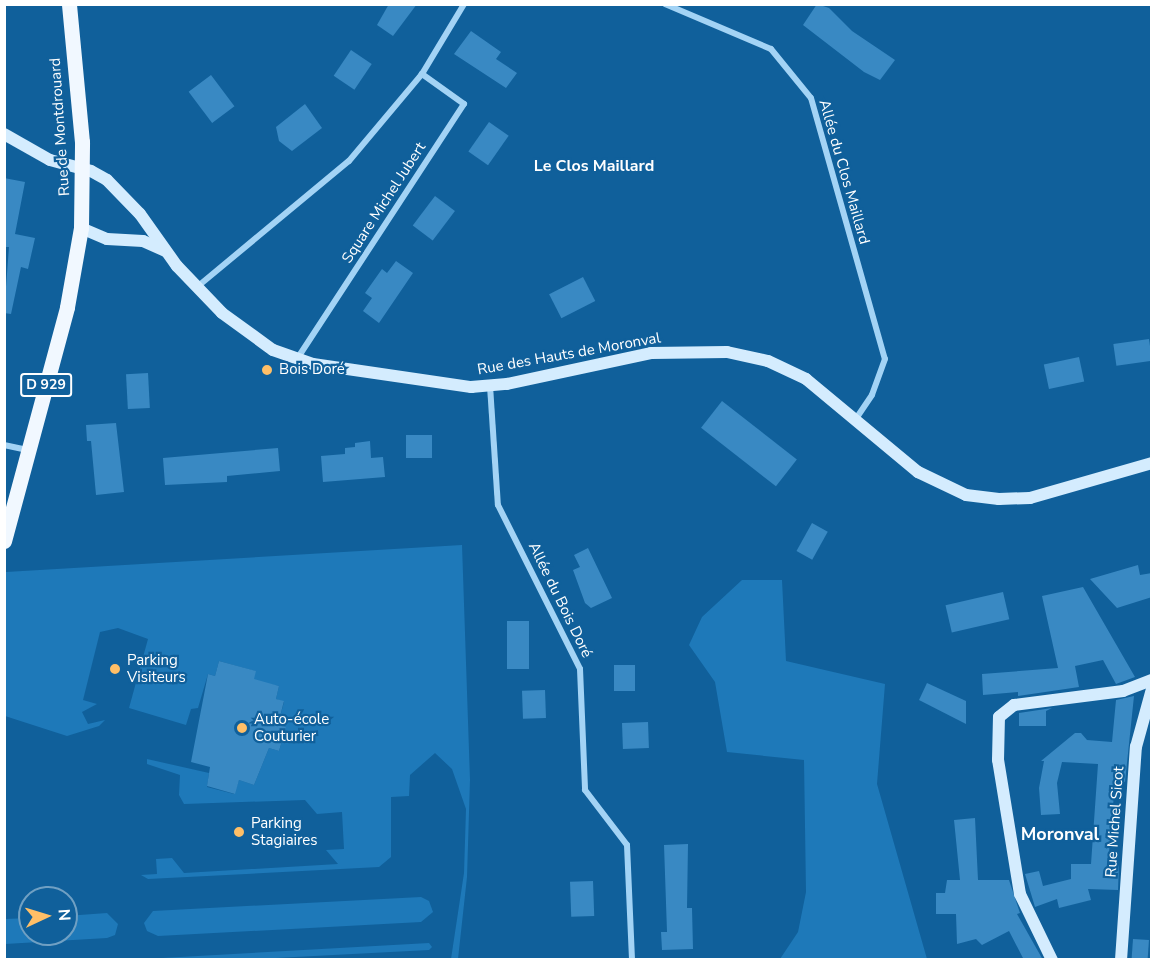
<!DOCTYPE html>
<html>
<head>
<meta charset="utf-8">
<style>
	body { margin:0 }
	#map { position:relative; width:1156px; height:964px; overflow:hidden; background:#10609b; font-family:"Nunito Sans",sans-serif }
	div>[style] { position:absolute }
	.green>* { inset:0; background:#1e79b9 }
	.building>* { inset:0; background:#3989c3; transform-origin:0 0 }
	.street>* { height:6px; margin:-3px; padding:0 3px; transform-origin:3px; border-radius:3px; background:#a3d3f5 }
	.secondary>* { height:12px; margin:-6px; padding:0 6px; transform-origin:6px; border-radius:6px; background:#d4ecfe }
	.primary>* { height:15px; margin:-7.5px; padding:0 7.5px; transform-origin:7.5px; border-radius:7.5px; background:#f1f8ff }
	.dots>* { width:16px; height:16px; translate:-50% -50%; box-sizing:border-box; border:3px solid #10609b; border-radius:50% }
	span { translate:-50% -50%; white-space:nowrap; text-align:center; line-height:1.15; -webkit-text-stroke:4.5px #10609b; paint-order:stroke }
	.shield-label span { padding:2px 4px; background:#10609b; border:2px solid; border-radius:4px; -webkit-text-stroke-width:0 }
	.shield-label { font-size:14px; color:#fff; font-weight:700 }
	.street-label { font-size:15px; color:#fff }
	.poi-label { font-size:15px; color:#fff }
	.left { translate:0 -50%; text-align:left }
	.neighbourhood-label { font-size:16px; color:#fff; font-weight:700 }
	.quarter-label { font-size:18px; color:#fff; font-weight:700 }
	.frame { position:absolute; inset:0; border:6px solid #fff; pointer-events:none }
	.north { position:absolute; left:18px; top:886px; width:60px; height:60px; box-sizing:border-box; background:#10609b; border:2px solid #70a0c3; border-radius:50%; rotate:86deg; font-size:16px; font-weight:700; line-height:24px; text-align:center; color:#fff }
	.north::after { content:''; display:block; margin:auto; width:21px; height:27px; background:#ffbf67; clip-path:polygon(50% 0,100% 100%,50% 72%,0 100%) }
</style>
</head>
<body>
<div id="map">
	<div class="green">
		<div style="clip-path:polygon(462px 545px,470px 780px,467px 877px,458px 959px,451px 959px,464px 873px,466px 809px,452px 769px,435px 753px,410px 775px,409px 796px,391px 797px,391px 857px,379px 867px,148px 879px,141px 875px,157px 874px,156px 859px,172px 858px,184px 873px,338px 864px,326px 850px,344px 849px,342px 812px,317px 814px,305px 800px,184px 804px,179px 795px,180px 775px,147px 764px,147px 759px,209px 773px,207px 787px,234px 794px,239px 780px,254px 785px,269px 748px,279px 751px,286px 727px,278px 724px,284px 702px,276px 699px,279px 686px,253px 681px,255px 671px,219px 661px,215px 676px,208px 674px,198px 708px,191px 709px,186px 725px,129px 708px,148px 639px,118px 628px,100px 632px,83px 700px,97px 704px,82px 712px,88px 724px,105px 720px,99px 726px,67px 736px,5px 716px,6px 572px)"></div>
		<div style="clip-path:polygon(742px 580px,782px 580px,786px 661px,885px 684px,877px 784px,927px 959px,780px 959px,798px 932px,806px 892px,804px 760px,727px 752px,715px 682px,689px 645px,702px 617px)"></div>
		<div style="clip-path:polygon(421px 897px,429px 901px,433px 912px,421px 922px,158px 936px,147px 931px,144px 923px,153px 911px)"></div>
		<div style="clip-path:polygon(107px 913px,118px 924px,115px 935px,107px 938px,5px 944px,5px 919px,30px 918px,30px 934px,66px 934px,66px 916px)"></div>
		<div style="clip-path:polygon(429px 943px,432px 947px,429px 950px,257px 959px,144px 959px)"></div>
	</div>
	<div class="building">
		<div style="clip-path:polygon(389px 4px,417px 4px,393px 36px,377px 25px)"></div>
		<div style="clip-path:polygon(817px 4px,829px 8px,852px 31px,895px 60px,880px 80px,864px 72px,803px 25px)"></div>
		<div style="clip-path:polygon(471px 31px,501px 52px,496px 59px,517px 73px,506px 88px,454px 54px)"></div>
		<div style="left:351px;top:50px;width:25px;height:31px;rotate:34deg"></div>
		<div style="left:211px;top:75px;width:39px;height:28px;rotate:53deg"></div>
		<div style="clip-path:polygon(305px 104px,322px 128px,292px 151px,279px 141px,276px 127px)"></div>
		<div style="left:489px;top:122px;width:24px;height:36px;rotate:35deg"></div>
		<div style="clip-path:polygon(4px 178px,25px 182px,15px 234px,35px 238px,28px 269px,21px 267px,11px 314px,4px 313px,9px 247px,4px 247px)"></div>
		<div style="left:435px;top:196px;width:25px;height:37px;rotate:37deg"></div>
		<div style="clip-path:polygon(396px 261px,413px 273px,379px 323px,363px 311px,372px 298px,365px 293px,382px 269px,387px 273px)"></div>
		<div style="left:583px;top:277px;width:27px;height:38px;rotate:63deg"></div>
		<div style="left:1149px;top:339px;width:22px;height:36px;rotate:82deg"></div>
		<div style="left:1079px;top:357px;width:25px;height:36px;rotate:78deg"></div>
		<div style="left:148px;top:373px;width:35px;height:22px;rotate:87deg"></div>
		<div style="left:722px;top:401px;width:95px;height:34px;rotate:38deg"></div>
		<div style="clip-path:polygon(116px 423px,124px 492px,96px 495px,91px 441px,87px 441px,86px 425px)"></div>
		<div style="left:406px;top:435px;width:26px;height:23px"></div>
		<div style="clip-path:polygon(370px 441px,371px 458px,383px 457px,385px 477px,323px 482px,321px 456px,345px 454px,345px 448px,355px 447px,355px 443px)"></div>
		<div style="clip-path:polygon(278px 448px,280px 471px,227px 476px,227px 482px,165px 485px,163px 458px)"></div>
		<div style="left:812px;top:523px;width:18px;height:32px;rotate:29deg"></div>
		<div style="clip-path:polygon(588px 548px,612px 598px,591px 608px,585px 603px,573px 570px,580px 567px,574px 555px)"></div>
		<div style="clip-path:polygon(1138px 565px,1140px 575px,1152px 573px,1152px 597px,1117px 608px,1090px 579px)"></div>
		<div style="clip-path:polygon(1083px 587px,1135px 677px,1116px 684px,1103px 660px,1075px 666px,1079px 687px,1018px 696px,1018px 692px,983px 695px,982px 674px,1058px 668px,1042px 596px)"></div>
		<div style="left:1003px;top:592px;width:28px;height:59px;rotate:77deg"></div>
		<div style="left:507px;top:621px;width:22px;height:48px"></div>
		<div style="clip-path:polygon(219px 661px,256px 671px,254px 679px,279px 686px,276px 699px,284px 701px,278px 724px,286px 727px,279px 751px,269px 748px,254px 785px,239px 780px,235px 794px,207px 786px,210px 767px,191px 762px,208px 674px,215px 676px)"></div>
		<div style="left:614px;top:665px;width:21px;height:26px"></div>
		<div style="clip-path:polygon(927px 683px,966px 701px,966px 724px,919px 700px)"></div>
		<div style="left:545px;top:690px;width:28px;height:23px;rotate:88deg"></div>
		<div style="clip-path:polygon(1134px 696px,1125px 782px,1115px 782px,1108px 865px,1119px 865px,1118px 890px,1088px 889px,1091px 900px,1059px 908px,1057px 899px,1035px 907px,1025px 874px,1039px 871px,1043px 886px,1071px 879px,1071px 864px,1091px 864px,1098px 764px,1062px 762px,1057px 783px,1060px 814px,1041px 815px,1039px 788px,1044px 761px,1041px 761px,1075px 733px,1081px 733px,1087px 740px,1112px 742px,1116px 700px)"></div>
		<div style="clip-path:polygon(1052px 708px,1046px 711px,1046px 726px,1019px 726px,1019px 713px)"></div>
		<div style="left:648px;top:722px;width:26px;height:26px;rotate:88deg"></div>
		<div style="clip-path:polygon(975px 818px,978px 880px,1009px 880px,1020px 913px,1017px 914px,1043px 960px,1024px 960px,1009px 931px,982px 945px,976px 939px,957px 944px,956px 914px,936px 914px,936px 893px,945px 893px,947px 880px,960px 880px,954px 820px)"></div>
		<div style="clip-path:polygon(688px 844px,687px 908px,692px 908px,693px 949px,662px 950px,661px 932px,667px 932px,664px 845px)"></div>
		<div style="left:593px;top:881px;width:35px;height:23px;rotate:88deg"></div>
		<div style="left:1133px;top:939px;width:16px;height:21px;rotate:4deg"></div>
	</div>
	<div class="street">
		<div style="left:665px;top:4px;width:115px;rotate:23deg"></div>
		<div style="left:771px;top:49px;width:63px;rotate:50.8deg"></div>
		<div style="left:811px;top:98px;width:271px;rotate:74.2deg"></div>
		<div style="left:885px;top:359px;width:38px;rotate:110deg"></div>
		<div style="left:872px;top:395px;width:29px;rotate:124deg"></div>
		<div style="left:197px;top:287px;width:197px;rotate:-39.7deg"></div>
		<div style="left:349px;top:161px;width:114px;rotate:-50deg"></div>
		<div style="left:422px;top:74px;width:82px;rotate:-59deg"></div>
		<div style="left:297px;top:359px;width:305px;rotate:-56.8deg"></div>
		<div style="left:464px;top:104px;width:52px;rotate:-144.5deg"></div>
		<div style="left:490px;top:386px;width:119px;rotate:86.2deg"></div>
		<div style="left:498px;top:505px;width:183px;rotate:63.4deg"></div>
		<div style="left:580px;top:669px;width:121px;rotate:87.6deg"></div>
		<div style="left:585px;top:790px;width:69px;rotate:52.6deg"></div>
		<div style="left:627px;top:845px;width:115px;rotate:87.5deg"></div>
		<div style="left:4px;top:445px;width:24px;rotate:12deg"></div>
	</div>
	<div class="secondary">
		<div style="left:4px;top:134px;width:53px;rotate:29.5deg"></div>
		<div style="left:50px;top:160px;width:42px;rotate:15deg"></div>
		<div style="left:91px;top:171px;width:18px;rotate:29deg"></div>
		<div style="left:107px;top:180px;width:47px;rotate:45.9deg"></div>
		<div style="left:140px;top:214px;width:64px;rotate:54.6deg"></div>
		<div style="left:177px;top:266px;width:65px;rotate:46.2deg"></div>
		<div style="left:222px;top:313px;width:63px;rotate:36deg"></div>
		<div style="left:273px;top:350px;width:42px;rotate:19.3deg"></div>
		<div style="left:313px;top:364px;width:160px;rotate:8.3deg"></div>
		<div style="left:471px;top:387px;width:36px;rotate:-5deg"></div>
		<div style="left:507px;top:384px;width:147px;rotate:-12.1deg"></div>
		<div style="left:651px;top:353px;width:76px;rotate:-0.8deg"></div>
		<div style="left:727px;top:352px;width:42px;rotate:12.4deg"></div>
		<div style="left:768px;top:361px;width:42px;rotate:25.3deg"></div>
		<div style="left:806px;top:379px;width:146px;rotate:39.7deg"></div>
		<div style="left:918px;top:472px;width:53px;rotate:25.6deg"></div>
		<div style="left:966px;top:495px;width:33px;rotate:7deg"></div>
		<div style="left:999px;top:499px;width:31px;rotate:-2deg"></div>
		<div style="left:1030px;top:498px;width:127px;rotate:-16deg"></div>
		<div style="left:81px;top:228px;width:28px;rotate:23deg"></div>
		<div style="left:107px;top:239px;width:36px;rotate:3deg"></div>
		<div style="left:143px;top:241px;width:24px;rotate:24deg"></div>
		<div style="left:1052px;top:960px;width:73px;rotate:-115.9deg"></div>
		<div style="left:1020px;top:894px;width:136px;rotate:-99.3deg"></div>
		<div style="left:998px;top:760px;width:43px;rotate:-88.7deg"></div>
		<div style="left:999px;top:717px;width:19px;rotate:-39deg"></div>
		<div style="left:1014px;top:705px;width:110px;rotate:-7.3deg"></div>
		<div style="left:1123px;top:691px;width:31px;rotate:-21deg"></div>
		<div style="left:1121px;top:960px;width:214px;rotate:-86deg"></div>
		<div style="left:1136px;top:747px;width:60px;rotate:-74.6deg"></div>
	</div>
	<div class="primary">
		<div style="left:4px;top:541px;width:242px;rotate:-74.9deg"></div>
		<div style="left:67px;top:307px;width:80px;rotate:-80deg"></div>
		<div style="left:81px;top:228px;width:86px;rotate:-89.3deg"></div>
		<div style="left:82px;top:142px;width:139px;rotate:-95.4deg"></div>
	</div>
	<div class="dots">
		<div style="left:267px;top:370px;background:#ffbf67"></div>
		<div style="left:115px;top:669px;background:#ffbf67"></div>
		<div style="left:242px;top:728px;background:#ffbf67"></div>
		<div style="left:239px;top:832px;background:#ffbf67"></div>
	</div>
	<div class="shield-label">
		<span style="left:46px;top:385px">D 929</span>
	</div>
	<div class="street-label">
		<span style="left:60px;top:127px;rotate:-94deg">Rue de Montdrouard</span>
		<span style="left:844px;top:172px;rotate:74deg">Allée du Clos Maillard</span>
		<span style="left:384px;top:203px;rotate:-57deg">Square Michel Jubert</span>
		<span style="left:569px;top:354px;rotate:-10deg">Rue des Hauts de Moronval</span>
		<span style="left:560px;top:600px;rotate:64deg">Allée du Bois Doré</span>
		<span style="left:1115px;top:822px;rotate:-86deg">Rue Michel Sicot</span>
	</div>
	<div class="poi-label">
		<span class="left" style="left:279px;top:370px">Bois Doré</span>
		<span class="left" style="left:127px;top:669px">Parking<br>Visiteurs</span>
		<span class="left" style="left:254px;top:728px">Auto-école<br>Couturier</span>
		<span class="left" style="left:251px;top:832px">Parking<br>Stagiaires</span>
	</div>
	<div class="neighbourhood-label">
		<span style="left:594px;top:166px">Le Clos Maillard</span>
	</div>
	<div class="quarter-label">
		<span style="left:1060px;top:834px">Moronval</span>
	</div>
	<div class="frame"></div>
	<div class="north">N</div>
</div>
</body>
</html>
